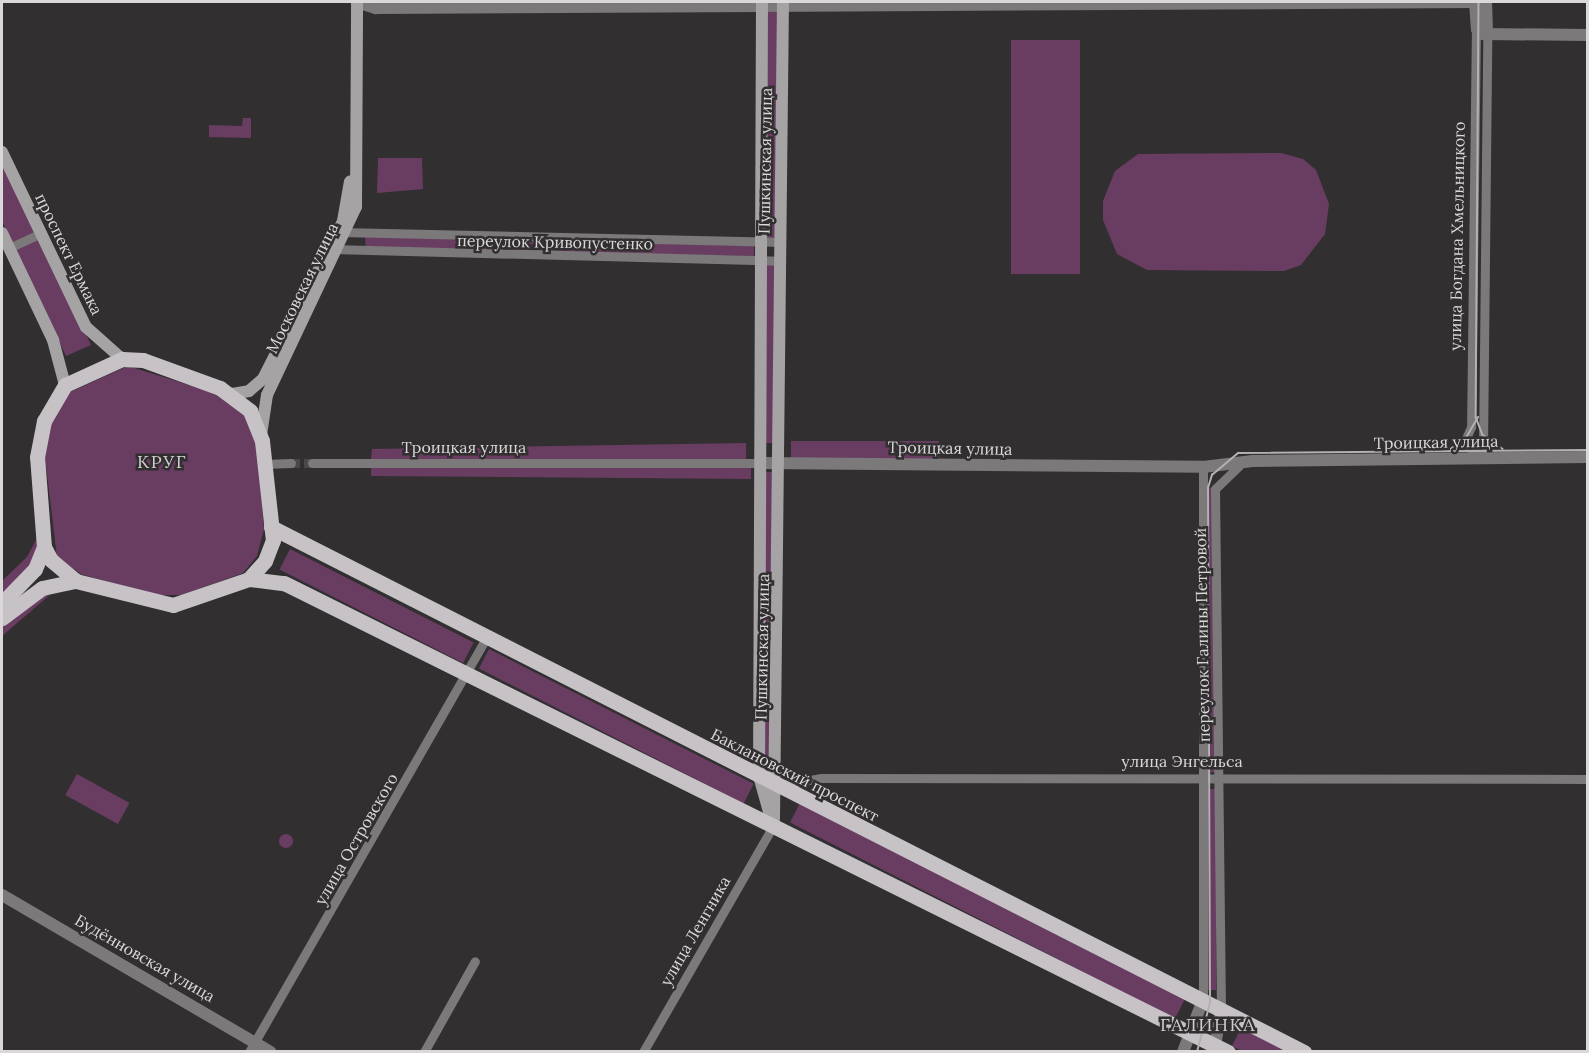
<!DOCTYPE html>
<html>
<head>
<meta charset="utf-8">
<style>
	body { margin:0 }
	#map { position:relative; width:1589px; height:1053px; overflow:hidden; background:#322f31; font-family:Lora,serif }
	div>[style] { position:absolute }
	.green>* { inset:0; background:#693d62; transform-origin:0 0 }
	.round { border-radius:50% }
	.minor-tunnel>* { height:9px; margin-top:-4.5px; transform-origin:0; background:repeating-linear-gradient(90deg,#4b484a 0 9px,transparent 0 13.5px) }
	.minor>* { height:9px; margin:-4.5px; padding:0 4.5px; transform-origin:4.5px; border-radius:4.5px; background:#7b797a }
	.tertiary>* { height:12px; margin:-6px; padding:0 6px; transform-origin:6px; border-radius:6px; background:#7b797a }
	.secondary>* { height:12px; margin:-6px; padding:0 6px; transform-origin:6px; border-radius:6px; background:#a5a3a4 }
	.primary>* { height:15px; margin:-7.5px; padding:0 7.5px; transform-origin:7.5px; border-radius:7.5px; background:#c6c2c5 }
	.tram>* { height:1.5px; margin:-0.75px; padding:0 0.75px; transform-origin:0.75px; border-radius:0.75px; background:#b3b1b2 }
	span { translate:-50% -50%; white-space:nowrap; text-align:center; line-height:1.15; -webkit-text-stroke:5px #322f31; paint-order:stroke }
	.street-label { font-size:16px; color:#dad8d9 }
	.neighbourhood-label { font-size:18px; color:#d1cdd0; letter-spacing:1.5px }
	.frame { position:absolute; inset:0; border:3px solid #dad8d9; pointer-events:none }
</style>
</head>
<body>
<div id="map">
	<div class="green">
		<div style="left:765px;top:12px;width:15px;height:228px"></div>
		<div style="left:1011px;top:40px;width:69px;height:234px"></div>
		<div style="clip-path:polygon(243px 118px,251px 118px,251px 138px,209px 137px,209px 125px,242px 126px)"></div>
		<div style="clip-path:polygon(1281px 153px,1303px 159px,1316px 170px,1329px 204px,1325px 234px,1301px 265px,1284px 271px,1147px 270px,1117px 254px,1103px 220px,1103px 201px,1115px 171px,1138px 154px)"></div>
		<div style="clip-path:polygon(378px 158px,422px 158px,423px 189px,377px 193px)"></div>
		<div style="clip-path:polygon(2px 159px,91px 345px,66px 356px,2px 221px)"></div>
		<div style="clip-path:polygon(365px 237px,754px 246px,754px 256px,366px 250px)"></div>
		<div style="clip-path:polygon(765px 265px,777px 265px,777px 443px,763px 443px)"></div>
		<div style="clip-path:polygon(128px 366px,224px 396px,245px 414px,257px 447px,264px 529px,257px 556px,243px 573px,182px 595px,153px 595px,81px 574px,57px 557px,45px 457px,51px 422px,68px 393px)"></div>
		<div style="left:791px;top:441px;width:148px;height:19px"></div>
		<div style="clip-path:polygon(746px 443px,746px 459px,371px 460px,372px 449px)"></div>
		<div style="clip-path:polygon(751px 466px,751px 479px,371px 476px,371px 467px)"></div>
		<div style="left:776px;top:472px;width:302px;height:12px;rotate:90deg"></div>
		<div style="clip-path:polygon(1206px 487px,1214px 488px,1215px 772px,1205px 773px)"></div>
		<div style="clip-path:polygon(38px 536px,39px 550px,30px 569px,2px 598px,2px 581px,27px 557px)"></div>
		<div style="left:290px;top:549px;width:206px;height:23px;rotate:27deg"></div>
		<div style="clip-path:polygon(45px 591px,52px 593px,2px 636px,2px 623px)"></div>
		<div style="left:489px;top:649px;width:297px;height:22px;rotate:27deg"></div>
		<div style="left:77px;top:774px;width:60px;height:24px;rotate:29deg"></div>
		<div style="left:1204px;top:789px;width:12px;height:201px"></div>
		<div style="left:800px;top:803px;width:432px;height:22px;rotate:27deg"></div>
		<div class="round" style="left:279px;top:834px;width:14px;height:14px"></div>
		<div style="clip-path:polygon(1242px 1026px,1292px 1051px,1242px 1051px,1232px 1046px)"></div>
	</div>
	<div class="minor-tunnel">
		<div style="left:291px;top:463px;width:21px"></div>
	</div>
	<div class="minor">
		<div style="left:1476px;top:24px;width:403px;rotate:90.7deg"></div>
		<div style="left:1471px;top:427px;width:17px;rotate:114deg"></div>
		<div style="left:1464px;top:443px;width:20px;rotate:41deg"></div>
		<div style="left:340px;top:232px;width:441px;rotate:1.3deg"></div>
		<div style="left:9px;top:248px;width:35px;rotate:-25deg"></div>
		<div style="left:332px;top:249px;width:448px;rotate:1.5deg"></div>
		<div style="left:1473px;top:456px;width:12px;rotate:-35deg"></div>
		<div style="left:1483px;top:449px;width:415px;rotate:-89.4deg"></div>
		<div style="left:1487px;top:34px;width:5px;rotate:169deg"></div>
		<div style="left:312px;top:463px;width:448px"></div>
		<div style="left:264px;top:464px;width:27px;rotate:-2deg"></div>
		<div style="left:780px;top:785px;width:42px;rotate:-9.7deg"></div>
		<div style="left:821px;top:778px;width:767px;rotate:0.07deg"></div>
		<div style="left:1203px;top:1000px;width:533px;rotate:-90deg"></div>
		<div style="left:1221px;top:1010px;width:521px;rotate:-90.66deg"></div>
		<div style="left:1215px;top:489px;width:33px;rotate:-44deg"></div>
		<div style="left:249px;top:1052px;width:476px;rotate:-60.2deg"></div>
		<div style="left:424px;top:1052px;width:104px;rotate:-60.7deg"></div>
		<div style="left:643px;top:1052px;width:261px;rotate:-60.1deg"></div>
	</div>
	<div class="tertiary">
		<div style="left:357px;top:2px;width:20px;rotate:18deg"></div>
		<div style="left:376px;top:8px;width:1099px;rotate:-0.31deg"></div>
		<div style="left:1475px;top:2px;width:27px;rotate:86deg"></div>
		<div style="left:1477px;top:29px;width:8px;rotate:40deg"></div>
		<div style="left:1483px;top:34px;width:105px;rotate:0.5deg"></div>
		<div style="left:1486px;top:2px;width:32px;rotate:88deg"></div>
		<div style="left:760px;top:463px;width:443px;rotate:0.5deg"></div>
		<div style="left:1203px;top:467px;width:50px;rotate:-6.8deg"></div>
		<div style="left:1253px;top:461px;width:335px;rotate:-0.7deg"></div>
		<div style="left:2px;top:895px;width:311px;rotate:30.3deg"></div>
		<div style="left:1183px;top:1052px;width:56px;rotate:-69deg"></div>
		<div style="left:1214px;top:1052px;width:43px;rotate:-80.5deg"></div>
	</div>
	<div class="secondary">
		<div style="left:762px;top:2px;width:774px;rotate:90.22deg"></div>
		<div style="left:759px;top:776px;width:52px;rotate:74.4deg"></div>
		<div style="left:2px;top:152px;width:194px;rotate:64.4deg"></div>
		<div style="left:86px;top:327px;width:48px;rotate:41.6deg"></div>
		<div style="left:2px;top:233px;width:119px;rotate:64.5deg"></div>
		<div style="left:53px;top:340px;width:47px;rotate:75.1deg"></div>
		<div style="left:232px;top:394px;width:17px;rotate:-10deg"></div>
		<div style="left:249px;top:391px;width:18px;rotate:-41deg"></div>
		<div style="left:263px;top:379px;width:177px;rotate:-63.1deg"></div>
		<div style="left:343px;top:221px;width:40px;rotate:-80deg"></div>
		<div style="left:261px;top:435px;width:40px;rotate:-81.5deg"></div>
		<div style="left:267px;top:395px;width:208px;rotate:-64.7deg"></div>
		<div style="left:356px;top:207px;width:205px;rotate:-89.7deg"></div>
		<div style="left:774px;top:819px;width:817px;rotate:-89.37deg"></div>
	</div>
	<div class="primary">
		<div style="left:122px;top:359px;width:21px;rotate:3deg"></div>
		<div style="left:143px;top:360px;width:82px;rotate:20deg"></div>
		<div style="left:220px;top:388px;width:38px;rotate:37deg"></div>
		<div style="left:250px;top:411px;width:32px;rotate:68deg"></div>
		<div style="left:262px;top:441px;width:100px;rotate:83.7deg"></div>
		<div style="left:273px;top:540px;width:22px;rotate:111deg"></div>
		<div style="left:265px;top:561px;width:24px;rotate:132deg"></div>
		<div style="left:249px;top:579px;width:80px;rotate:161.1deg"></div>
		<div style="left:173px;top:605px;width:100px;rotate:-166.1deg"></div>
		<div style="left:76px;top:581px;width:33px;rotate:-140deg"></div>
		<div style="left:51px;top:560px;width:15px;rotate:-118deg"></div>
		<div style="left:44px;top:547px;width:90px;rotate:-94.4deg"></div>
		<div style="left:37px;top:457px;width:37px;rotate:-79deg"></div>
		<div style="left:44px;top:421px;width:42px;rotate:-59.7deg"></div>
		<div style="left:65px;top:385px;width:63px;rotate:-24.5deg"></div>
		<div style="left:271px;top:527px;width:1159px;rotate:26.94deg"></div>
		<div style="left:249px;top:579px;width:35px;rotate:7deg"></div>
		<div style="left:284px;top:583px;width:1054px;rotate:26.42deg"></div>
		<div style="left:2px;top:603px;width:47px;rotate:-45.9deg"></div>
		<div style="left:35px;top:569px;width:24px;rotate:-68deg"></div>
		<div style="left:2px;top:618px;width:50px;rotate:-36.9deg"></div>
		<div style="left:42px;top:588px;width:35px;rotate:-12deg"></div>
	</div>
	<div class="tram">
		<div style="left:1479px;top:2px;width:415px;rotate:90.4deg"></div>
		<div style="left:1476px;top:417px;width:19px;rotate:69deg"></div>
		<div style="left:1483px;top:435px;width:24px;rotate:35deg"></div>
		<div style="left:1449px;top:450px;width:21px;rotate:-35deg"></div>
		<div style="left:1466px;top:438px;width:24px;rotate:-60deg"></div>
		<div style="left:1197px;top:1052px;width:51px;rotate:-75.1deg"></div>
		<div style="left:1210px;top:1003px;width:515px;rotate:-90.22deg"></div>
		<div style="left:1208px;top:488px;width:14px;rotate:-73deg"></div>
		<div style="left:1212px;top:475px;width:34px;rotate:-40deg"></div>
		<div style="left:1238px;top:453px;width:350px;rotate:-0.5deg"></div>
	</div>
	<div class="street-label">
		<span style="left:765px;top:161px;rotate:-89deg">Пушкинская улица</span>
		<span style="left:1457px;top:236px;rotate:-89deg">улица Богдана Хмельницкого</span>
		<span style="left:555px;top:242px;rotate:1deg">переулок Кривопустенко</span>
		<span style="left:69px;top:254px;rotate:64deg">проспект Ермака</span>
		<span style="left:302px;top:288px;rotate:-64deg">Московская улица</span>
		<span style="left:1436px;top:442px;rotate:-1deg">Троицкая улица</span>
		<span style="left:464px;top:447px">Троицкая улица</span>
		<span style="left:950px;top:448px;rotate:1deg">Троицкая улица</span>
		<span style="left:1202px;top:635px;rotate:-91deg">переулок Галины Петровой</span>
		<span style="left:762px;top:647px;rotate:-89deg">Пушкинская улица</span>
		<span style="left:1182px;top:761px">улица Энгельса</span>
		<span style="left:795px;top:775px;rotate:27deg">Баклановский проспект</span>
		<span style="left:356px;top:839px;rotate:-60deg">улица Островского</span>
		<span style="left:695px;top:931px;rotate:-60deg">улица Ленгника</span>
		<span style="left:145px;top:958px;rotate:30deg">Будённовская улица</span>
	</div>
	<div class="neighbourhood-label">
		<span style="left:162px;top:462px">КРУГ</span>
		<span style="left:1208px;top:1025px">ГАЛИНКА</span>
	</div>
	<div class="frame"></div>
</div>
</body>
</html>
